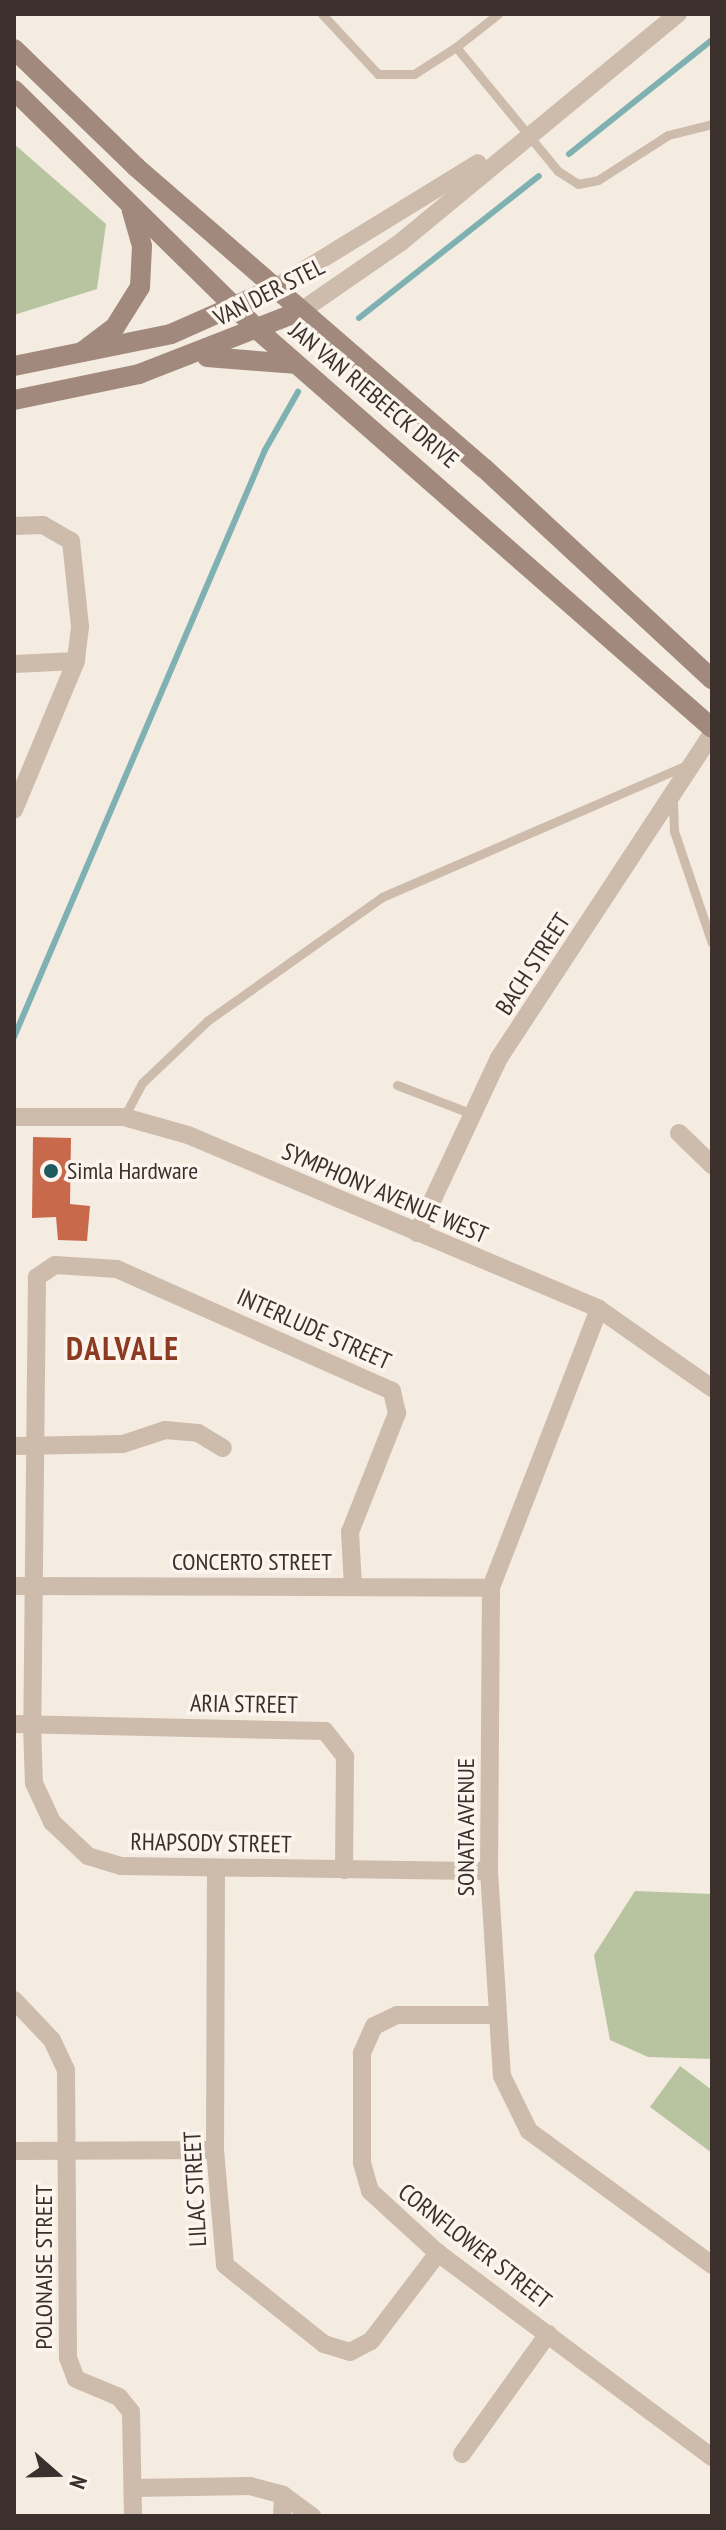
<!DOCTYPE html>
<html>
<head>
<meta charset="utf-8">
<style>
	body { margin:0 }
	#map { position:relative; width:726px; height:2530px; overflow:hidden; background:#f4ebe1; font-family:"PT Sans Narrow",sans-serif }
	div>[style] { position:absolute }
	.green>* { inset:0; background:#b8c4a0 }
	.stream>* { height:6px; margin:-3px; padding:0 3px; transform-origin:3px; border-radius:3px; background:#7fb0b2 }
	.building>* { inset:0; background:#c8694b }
	.service>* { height:9px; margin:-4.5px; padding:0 4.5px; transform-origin:4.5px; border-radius:4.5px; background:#cdbbac }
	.minor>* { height:18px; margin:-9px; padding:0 9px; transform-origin:9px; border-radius:9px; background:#cdbbac }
	.secondary>* { height:20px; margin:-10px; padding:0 10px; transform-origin:10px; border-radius:10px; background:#a18a7d }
	.dots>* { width:22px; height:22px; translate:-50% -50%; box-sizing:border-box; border:4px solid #fbf5ee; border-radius:50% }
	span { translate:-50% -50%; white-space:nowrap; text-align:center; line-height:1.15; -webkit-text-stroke:7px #fbf5ee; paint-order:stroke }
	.street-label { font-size:24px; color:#3b302b }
	.poi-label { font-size:24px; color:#3b302b }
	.left { translate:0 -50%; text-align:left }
	.district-label { font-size:32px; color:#8c3b22; font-weight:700; letter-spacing:2px }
	.frame { position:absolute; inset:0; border:16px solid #3b302b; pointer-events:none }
	.north { position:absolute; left:16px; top:2434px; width:80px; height:80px; -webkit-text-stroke:6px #fbf5ee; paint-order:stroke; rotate:110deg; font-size:22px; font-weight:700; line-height:32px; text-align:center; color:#3b302b }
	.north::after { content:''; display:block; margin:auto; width:28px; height:36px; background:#3b302b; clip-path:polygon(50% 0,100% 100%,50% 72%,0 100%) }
</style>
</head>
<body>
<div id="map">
	<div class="green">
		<div style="clip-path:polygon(14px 144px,106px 224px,97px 289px,14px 315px)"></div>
		<div style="clip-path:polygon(635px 1891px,712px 1894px,712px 2059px,648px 2057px,610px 2040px,594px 1955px)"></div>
		<div style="clip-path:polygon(680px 2066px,712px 2090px,712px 2153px,650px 2107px)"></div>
	</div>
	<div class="stream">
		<div style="left:569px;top:154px;width:183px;rotate:-38.6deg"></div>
		<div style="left:359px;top:318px;width:229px;rotate:-38.3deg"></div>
		<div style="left:14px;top:1037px;width:638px;rotate:-66.85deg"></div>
		<div style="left:265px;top:450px;width:67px;rotate:-60.4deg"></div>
	</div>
	<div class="building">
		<div style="clip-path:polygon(33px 1137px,71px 1138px,70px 1204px,90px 1206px,87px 1241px,58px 1240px,56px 1217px,32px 1218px)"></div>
	</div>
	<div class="service">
		<div style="left:322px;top:14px;width:82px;rotate:47deg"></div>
		<div style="left:378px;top:74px;width:36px"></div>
		<div style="left:414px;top:74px;width:50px;rotate:-32.7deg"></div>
		<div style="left:456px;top:47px;width:161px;rotate:50.6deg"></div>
		<div style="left:558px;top:171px;width:24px;rotate:33deg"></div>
		<div style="left:578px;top:184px;width:20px;rotate:-11deg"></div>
		<div style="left:598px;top:180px;width:83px;rotate:-32.7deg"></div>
		<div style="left:668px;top:135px;width:45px;rotate:-14deg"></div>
		<div style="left:456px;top:47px;width:53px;rotate:-38.2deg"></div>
		<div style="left:673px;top:803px;width:28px;rotate:88deg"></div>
		<div style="left:674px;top:831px;width:118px;rotate:71.3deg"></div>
		<div style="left:397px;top:1085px;width:78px;rotate:21deg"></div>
		<div style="left:124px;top:1117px;width:38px;rotate:-62deg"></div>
		<div style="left:142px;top:1083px;width:90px;rotate:-43.6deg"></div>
		<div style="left:207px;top:1021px;width:214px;rotate:-35.3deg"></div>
		<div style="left:382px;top:897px;width:335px;rotate:-23.4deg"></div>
	</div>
	<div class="minor">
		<div style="left:275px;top:288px;width:238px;rotate:-31.6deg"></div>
		<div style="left:301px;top:311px;width:121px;rotate:-34.6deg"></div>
		<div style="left:401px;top:242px;width:359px;rotate:-39.5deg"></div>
		<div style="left:14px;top:526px;width:29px;rotate:-2deg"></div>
		<div style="left:43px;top:525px;width:32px;rotate:30deg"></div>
		<div style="left:71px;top:541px;width:86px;rotate:84deg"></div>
		<div style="left:80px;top:627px;width:34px;rotate:97deg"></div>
		<div style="left:76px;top:661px;width:161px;rotate:112.6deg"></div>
		<div style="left:14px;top:664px;width:62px;rotate:-2.8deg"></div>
		<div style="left:14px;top:1117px;width:110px"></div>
		<div style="left:124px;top:1117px;width:66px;rotate:15.7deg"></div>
		<div style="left:188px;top:1135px;width:446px;rotate:22.9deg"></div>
		<div style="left:599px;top:1309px;width:138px;rotate:35deg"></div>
		<div style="left:679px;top:1133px;width:46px;rotate:44.1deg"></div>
		<div style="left:417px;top:1233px;width:193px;rotate:-64.9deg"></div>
		<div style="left:499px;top:1058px;width:388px;rotate:-56.7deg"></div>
		<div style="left:599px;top:1309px;width:299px;rotate:111.2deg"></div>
		<div style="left:491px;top:1588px;width:283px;rotate:90.4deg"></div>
		<div style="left:489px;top:1871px;width:205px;rotate:86.4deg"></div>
		<div style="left:502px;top:2076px;width:61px;rotate:63.9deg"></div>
		<div style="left:529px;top:2131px;width:227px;rotate:36.2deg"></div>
		<div style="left:14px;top:1446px;width:109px;rotate:-1.1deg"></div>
		<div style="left:123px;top:1444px;width:44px;rotate:-18.4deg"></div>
		<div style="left:165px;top:1430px;width:33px;rotate:5deg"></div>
		<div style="left:198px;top:1433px;width:29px;rotate:31deg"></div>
		<div style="left:14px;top:1586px;width:477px;rotate:0.2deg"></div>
		<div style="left:353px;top:1586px;width:54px;rotate:-93.2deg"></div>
		<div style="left:350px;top:1532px;width:128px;rotate:-68.4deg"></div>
		<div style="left:397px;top:1413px;width:23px;rotate:-103deg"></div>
		<div style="left:392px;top:1391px;width:301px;rotate:-156.1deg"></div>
		<div style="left:117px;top:1269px;width:62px;rotate:-176.3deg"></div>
		<div style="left:55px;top:1265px;width:22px;rotate:146deg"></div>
		<div style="left:37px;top:1277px;width:447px;rotate:90.6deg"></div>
		<div style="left:32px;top:1724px;width:59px;rotate:88.1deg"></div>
		<div style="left:34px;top:1783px;width:43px;rotate:65.2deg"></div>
		<div style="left:52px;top:1822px;width:50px;rotate:43.4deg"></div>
		<div style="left:88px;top:1856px;width:34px;rotate:17deg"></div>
		<div style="left:121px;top:1866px;width:368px;rotate:0.8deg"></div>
		<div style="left:14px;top:1724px;width:311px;rotate:1.3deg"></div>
		<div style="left:325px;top:1731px;width:33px;rotate:52deg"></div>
		<div style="left:345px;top:1757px;width:113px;rotate:90.5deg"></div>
		<div style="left:216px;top:1869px;width:281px;rotate:90.2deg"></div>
		<div style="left:215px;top:2150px;width:115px;rotate:85deg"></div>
		<div style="left:225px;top:2265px;width:127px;rotate:38.6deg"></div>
		<div style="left:324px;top:2344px;width:27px;rotate:17deg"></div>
		<div style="left:350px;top:2352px;width:24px;rotate:-28deg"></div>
		<div style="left:371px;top:2341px;width:111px;rotate:-52.7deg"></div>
		<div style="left:14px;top:2000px;width:55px;rotate:46.5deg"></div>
		<div style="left:52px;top:2040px;width:33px;rotate:65deg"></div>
		<div style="left:66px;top:2070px;width:288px;rotate:89.6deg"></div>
		<div style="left:68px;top:2358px;width:22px;rotate:69deg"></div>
		<div style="left:76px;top:2379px;width:47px;rotate:22.7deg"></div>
		<div style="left:119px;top:2397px;width:19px;rotate:51deg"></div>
		<div style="left:131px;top:2412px;width:104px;rotate:88.9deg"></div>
		<div style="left:497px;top:2015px;width:100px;rotate:180deg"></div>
		<div style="left:397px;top:2015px;width:25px;rotate:154deg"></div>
		<div style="left:374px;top:2026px;width:30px;rotate:114deg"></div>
		<div style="left:362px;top:2053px;width:110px;rotate:90deg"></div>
		<div style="left:362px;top:2163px;width:29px;rotate:74deg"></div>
		<div style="left:370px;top:2191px;width:92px;rotate:42.4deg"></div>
		<div style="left:438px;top:2253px;width:342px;rotate:36.7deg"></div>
		<div style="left:14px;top:2151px;width:201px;rotate:-0.3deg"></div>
		<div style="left:462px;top:2454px;width:148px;rotate:-54.4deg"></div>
		<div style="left:133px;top:2488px;width:117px;rotate:-1deg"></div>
		<div style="left:250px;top:2486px;width:34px;rotate:15deg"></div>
		<div style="left:283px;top:2495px;width:36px;rotate:36deg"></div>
		<div style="left:282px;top:2516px;width:21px;rotate:-87deg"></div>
	</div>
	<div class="secondary">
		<div style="left:14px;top:49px;width:170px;rotate:44deg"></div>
		<div style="left:136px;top:167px;width:460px;rotate:40.9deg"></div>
		<div style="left:484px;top:468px;width:311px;rotate:42.8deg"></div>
		<div style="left:14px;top:90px;width:344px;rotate:44.5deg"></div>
		<div style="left:259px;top:331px;width:602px;rotate:41.23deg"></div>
		<div style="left:82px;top:352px;width:41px;rotate:-37.1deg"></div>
		<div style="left:115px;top:327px;width:47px;rotate:-58deg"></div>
		<div style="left:140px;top:287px;width:41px;rotate:-87.2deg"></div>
		<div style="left:142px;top:246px;width:37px;rotate:-106deg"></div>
		<div style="left:207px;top:357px;width:88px;rotate:4.5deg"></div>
		<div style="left:14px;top:366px;width:160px;rotate:-11.5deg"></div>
		<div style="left:171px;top:334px;width:114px;rotate:-23.9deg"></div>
		<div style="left:14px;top:400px;width:128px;rotate:-11.7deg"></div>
		<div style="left:139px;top:374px;width:174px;rotate:-21.3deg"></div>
	</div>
	<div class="dots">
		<div style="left:51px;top:1171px;background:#1f5a5e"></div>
	</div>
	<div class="street-label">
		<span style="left:269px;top:292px;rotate:-27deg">VAN DER STEL</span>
		<span style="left:374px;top:395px;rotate:40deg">JAN VAN RIEBEECK DRIVE</span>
		<span style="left:533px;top:964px;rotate:-57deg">BACH STREET</span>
		<span style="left:385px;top:1193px;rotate:23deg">SYMPHONY AVENUE WEST</span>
		<span style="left:314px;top:1329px;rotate:24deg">INTERLUDE STREET</span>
		<span style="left:252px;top:1562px">CONCERTO STREET</span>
		<span style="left:244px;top:1704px;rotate:1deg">ARIA STREET</span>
		<span style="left:466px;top:1827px;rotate:-90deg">SONATA AVENUE</span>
		<span style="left:211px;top:1843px;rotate:1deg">RHAPSODY STREET</span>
		<span style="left:195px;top:2189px;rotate:-93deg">LILAC STREET</span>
		<span style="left:475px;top:2246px;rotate:38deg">CORNFLOWER STREET</span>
		<span style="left:44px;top:2267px;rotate:-90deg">POLONAISE STREET</span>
	</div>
	<div class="poi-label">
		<span class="left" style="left:67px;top:1171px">Simla Hardware</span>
	</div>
	<div class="district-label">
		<span style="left:123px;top:1348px">DALVALE</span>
	</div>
	<div class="frame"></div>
	<div class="north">N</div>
</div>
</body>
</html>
